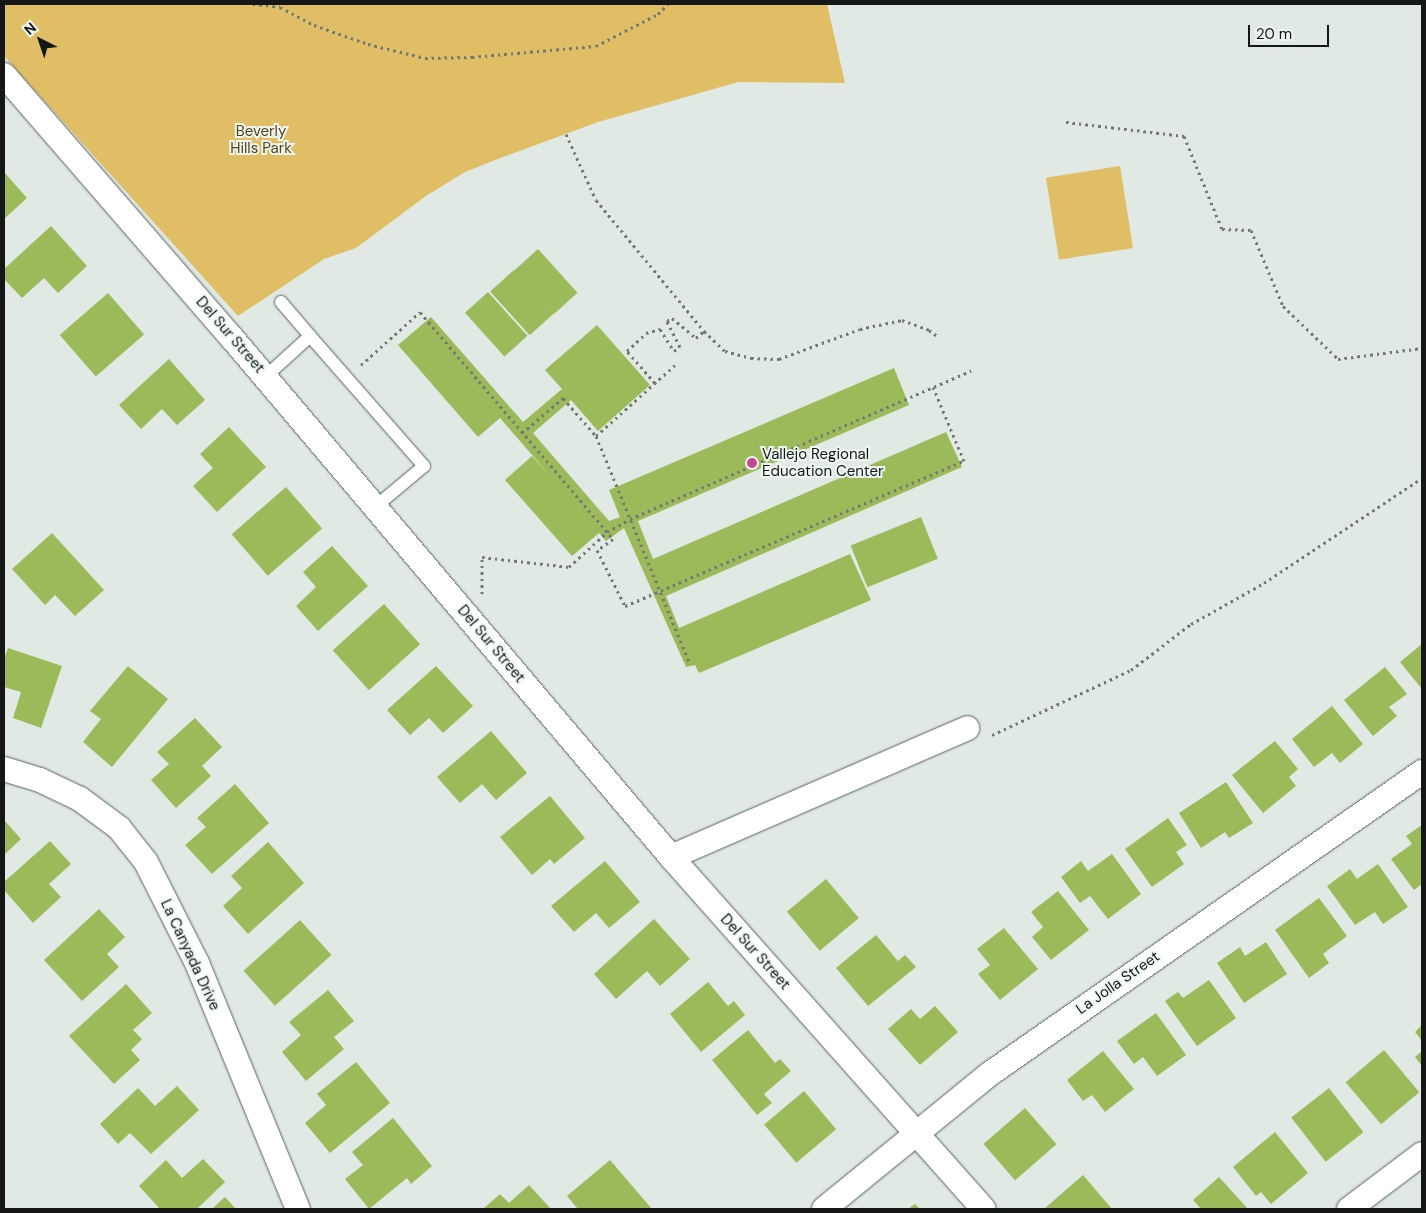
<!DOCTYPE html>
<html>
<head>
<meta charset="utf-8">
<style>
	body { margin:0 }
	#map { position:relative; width:1426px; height:1213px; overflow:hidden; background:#e1e9e4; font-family:"DM Sans",sans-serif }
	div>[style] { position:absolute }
	.green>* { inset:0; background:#dfbe65; transform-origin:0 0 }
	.building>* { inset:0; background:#9cba59; transform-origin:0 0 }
	.path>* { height:3px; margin-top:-1.5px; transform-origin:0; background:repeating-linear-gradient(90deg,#737875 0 2.5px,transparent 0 6.5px) }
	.roads { filter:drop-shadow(0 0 1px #5b625e) drop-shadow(0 0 1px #5b625e) }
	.lane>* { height:12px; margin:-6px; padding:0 6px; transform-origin:6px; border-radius:6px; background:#fff }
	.street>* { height:24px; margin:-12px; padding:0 12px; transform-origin:12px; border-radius:12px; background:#fff }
	.dots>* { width:14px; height:14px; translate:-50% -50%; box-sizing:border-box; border:2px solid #eef6f1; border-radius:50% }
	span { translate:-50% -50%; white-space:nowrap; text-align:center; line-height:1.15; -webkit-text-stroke:4px #eef6f1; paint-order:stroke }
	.park-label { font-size:15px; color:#534318 }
	.street-label { font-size:15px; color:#141715 }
	.poi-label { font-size:15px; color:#141715 }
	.left { translate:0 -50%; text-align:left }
	.frame { position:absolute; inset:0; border:5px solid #141715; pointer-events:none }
	.north { position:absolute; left:15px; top:15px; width:50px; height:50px; -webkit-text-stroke:4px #eef6f1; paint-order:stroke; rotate:319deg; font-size:14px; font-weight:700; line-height:20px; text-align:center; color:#141715 }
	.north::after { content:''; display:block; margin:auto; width:18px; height:22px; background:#141715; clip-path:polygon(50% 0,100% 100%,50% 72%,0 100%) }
	.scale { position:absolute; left:1248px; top:25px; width:81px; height:22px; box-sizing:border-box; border:2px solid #141715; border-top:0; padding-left:6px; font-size:15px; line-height:18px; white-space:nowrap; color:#141715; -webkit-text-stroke:4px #eef6f1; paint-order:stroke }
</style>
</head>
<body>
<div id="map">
	<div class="green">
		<div style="clip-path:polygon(4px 4px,827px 4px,845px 83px,738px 82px,598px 122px,503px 157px,465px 172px,426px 196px,356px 248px,324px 259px,238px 316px,4px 56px)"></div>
		<div style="left:1120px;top:166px;width:83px;height:75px;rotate:81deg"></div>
	</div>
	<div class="building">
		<div style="clip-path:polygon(4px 172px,27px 198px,4px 219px)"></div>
		<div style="clip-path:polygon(51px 226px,87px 266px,58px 293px,44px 278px,22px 298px,4px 279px,4px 269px)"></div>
		<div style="left:538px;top:249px;width:59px;height:32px;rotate:48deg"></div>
		<div style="left:514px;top:270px;width:59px;height:32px;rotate:48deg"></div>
		<div style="left:488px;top:292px;width:59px;height:31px;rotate:48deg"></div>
		<div style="left:108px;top:293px;width:55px;height:64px;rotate:49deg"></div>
		<div style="clip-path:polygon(431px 317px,523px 422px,562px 389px,545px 370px,597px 325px,650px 385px,598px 431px,571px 400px,533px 433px,609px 521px,620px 517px,609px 490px,894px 368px,909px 405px,638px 521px,653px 559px,946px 432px,962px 467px,666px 596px,679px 628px,850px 554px,871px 600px,699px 673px,695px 665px,686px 667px,624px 528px,606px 541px,599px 533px,572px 556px,505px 480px,532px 456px,552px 478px,500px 418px,478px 437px,398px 345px)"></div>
		<div style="clip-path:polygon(169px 359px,205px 400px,177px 425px,162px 409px,141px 429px,119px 405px)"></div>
		<div style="clip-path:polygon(229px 427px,266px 467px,217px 512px,193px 486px,213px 468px,200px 454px)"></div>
		<div style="left:286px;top:487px;width:55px;height:72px;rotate:49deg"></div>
		<div style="left:921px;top:517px;width:45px;height:76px;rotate:68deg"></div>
		<div style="clip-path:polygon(52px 533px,104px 590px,75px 616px,55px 595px,45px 605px,12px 569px)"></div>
		<div style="clip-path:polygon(332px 546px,368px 586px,318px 631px,296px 606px,316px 587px,303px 572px)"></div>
		<div style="left:384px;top:604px;width:54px;height:69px;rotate:48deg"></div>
		<div style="clip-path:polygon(1422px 644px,1422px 689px,1400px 662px)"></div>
		<div style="clip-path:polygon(8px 648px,62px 666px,41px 728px,13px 718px,21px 692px,4px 687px,4px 659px)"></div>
		<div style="clip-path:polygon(128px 666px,168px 699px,112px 767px,83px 742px,101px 719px,90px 711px)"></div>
		<div style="clip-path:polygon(436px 666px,473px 706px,443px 733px,429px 718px,410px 735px,387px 710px)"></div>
		<div style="clip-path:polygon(1385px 667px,1407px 694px,1389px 707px,1397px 716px,1373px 736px,1344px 700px)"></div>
		<div style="clip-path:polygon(1332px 706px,1363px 744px,1340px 763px,1332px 753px,1314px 767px,1292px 739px)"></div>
		<div style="clip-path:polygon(195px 718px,222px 747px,202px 766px,211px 776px,176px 808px,151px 780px,169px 764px,157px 752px)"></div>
		<div style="clip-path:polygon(491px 731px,527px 773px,496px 800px,482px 784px,460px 803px,437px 777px)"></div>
		<div style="clip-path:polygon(1275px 741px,1298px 769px,1289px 777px,1296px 786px,1263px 813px,1232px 775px)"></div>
		<div style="clip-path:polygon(1226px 782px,1253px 823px,1229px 838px,1225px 832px,1201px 848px,1179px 813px)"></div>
		<div style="clip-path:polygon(235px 784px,269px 823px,212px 874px,185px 845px,206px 827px,197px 818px)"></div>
		<div style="clip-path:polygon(550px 796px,585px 838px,554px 864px,550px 859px,532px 875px,500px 837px)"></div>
		<div style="clip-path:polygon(1168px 818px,1187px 845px,1176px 852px,1184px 864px,1152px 887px,1125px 849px)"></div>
		<div style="clip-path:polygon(4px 820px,21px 839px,4px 855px)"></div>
		<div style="clip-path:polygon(1422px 825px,1422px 884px,1414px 890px,1391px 859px,1412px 844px,1406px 836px)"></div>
		<div style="clip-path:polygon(50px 841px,71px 864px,49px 884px,61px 897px,33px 923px,4px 890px,4px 882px)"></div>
		<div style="clip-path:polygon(268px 842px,304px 883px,248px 934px,223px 906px,242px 888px,231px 876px)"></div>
		<div style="clip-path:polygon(1112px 854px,1141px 894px,1108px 919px,1090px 896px,1080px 903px,1061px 877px,1081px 861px,1088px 871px)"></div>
		<div style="clip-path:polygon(605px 861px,640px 902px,609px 928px,596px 913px,574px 932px,551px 906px)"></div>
		<div style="clip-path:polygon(1378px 864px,1408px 907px,1383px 924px,1375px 912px,1355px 925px,1327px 886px,1350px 869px,1357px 879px)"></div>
		<div style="left:826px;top:879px;width:51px;height:51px;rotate:50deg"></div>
		<div style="clip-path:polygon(1058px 891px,1089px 930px,1051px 960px,1032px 937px,1043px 927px,1031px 912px)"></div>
		<div style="clip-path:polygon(1319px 898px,1347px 936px,1323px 954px,1329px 963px,1309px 978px,1275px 930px)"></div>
		<div style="clip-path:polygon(99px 909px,125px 937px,107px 954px,119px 967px,82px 1001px,44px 960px)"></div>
		<div style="clip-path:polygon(654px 919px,690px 959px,660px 986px,647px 971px,616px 999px,594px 974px)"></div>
		<div style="left:300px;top:920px;width:47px;height:76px;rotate:48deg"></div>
		<div style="clip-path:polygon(1004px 928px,1038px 969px,1000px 1000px,978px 974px,990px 965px,977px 949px)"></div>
		<div style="clip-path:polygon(876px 935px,898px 961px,905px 955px,916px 967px,868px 1006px,836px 968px)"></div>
		<div style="clip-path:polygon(1266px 942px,1287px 974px,1244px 1003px,1217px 963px,1240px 947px,1245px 956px)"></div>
		<div style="clip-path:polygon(1209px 980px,1236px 1018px,1197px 1046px,1165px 1001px,1178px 992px,1183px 998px)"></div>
		<div style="clip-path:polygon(708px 982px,728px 1006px,734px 1001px,745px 1015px,701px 1052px,670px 1014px)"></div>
		<div style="clip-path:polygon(126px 984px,152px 1013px,133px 1030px,142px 1039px,131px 1050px,140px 1060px,114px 1084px,69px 1036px)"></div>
		<div style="clip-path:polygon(328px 990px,354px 1021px,334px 1037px,344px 1049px,306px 1081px,282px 1052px,301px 1035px,289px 1022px)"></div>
		<div style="clip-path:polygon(935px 1006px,958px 1032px,920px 1065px,888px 1029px,911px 1009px,920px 1019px)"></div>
		<div style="clip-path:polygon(1156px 1013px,1186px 1055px,1157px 1076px,1143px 1057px,1134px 1064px,1117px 1041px)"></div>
		<div style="clip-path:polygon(1422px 1025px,1422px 1041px,1415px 1032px)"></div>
		<div style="clip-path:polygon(748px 1030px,775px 1063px,780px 1059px,791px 1071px,764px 1094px,772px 1103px,757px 1115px,712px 1060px)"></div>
		<div style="left:1384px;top:1050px;width:55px;height:50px;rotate:50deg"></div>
		<div style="clip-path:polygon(1103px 1051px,1134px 1089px,1105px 1112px,1092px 1095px,1083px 1101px,1067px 1080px)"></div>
		<div style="clip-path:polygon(1422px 1051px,1422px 1066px,1415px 1057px)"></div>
		<div style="clip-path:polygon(356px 1062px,390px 1103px,330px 1153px,305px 1123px,326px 1105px,317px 1094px)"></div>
		<div style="clip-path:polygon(177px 1086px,199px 1110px,151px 1154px,130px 1133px,118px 1144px,100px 1124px,138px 1088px,155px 1106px)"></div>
		<div style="left:1329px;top:1088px;width:56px;height:48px;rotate:52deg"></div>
		<div style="left:804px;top:1091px;width:50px;height:52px;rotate:50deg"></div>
		<div style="left:1025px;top:1108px;width:48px;height:55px;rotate:49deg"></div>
		<div style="clip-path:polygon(393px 1118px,432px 1166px,411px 1184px,407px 1178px,369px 1209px,345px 1179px,363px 1165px,352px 1152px)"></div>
		<div style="clip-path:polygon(1275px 1132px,1308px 1173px,1271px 1204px,1261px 1192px,1256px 1196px,1233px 1167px)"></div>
		<div style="clip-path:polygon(203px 1159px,225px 1182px,197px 1209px,160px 1209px,139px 1186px,166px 1160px,182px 1178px)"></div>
		<div style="clip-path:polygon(610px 1160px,652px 1209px,578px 1209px,567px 1196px)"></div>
		<div style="clip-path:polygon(1083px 1175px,1112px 1209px,1044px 1209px)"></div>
		<div style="clip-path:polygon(1219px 1177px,1248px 1209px,1201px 1209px,1193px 1200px)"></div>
		<div style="clip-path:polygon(529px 1185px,551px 1209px,483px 1209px,500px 1194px,509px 1203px)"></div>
		<div style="clip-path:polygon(225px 1197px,236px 1209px,212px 1209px)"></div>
		<div style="clip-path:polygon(915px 1204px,920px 1209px,908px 1209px)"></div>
	</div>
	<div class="path">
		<div style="left:253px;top:4px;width:27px;rotate:6deg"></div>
		<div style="left:280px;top:7px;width:38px;rotate:28deg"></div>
		<div style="left:314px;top:25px;width:57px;rotate:19.4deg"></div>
		<div style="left:368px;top:44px;width:59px;rotate:13.8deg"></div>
		<div style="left:425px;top:58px;width:47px;rotate:-1.2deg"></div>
		<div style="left:472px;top:57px;width:124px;rotate:-5.1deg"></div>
		<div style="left:596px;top:46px;width:70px;rotate:-27.3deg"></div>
		<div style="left:658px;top:14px;width:14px;rotate:-45deg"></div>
		<div style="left:1066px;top:122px;width:119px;rotate:6.8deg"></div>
		<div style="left:1184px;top:136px;width:100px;rotate:67.8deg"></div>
		<div style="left:1222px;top:229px;width:29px;rotate:2deg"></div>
		<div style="left:1251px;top:230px;width:82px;rotate:67.2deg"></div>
		<div style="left:1283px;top:306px;width:76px;rotate:43.9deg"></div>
		<div style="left:1338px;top:359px;width:85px;rotate:-7.5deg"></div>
		<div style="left:566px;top:134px;width:72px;rotate:65.6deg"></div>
		<div style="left:596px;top:200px;width:170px;rotate:50.5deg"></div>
		<div style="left:704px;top:331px;width:29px;rotate:44deg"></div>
		<div style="left:725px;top:351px;width:27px;rotate:15deg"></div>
		<div style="left:751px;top:358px;width:28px;rotate:2deg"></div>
		<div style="left:779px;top:359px;width:86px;rotate:-20.3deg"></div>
		<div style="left:860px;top:329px;width:43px;rotate:-12.1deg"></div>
		<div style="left:902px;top:320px;width:29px;rotate:20deg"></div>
		<div style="left:929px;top:330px;width:9px;rotate:36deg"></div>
		<div style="left:361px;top:365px;width:79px;rotate:-41.9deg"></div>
		<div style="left:420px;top:312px;width:298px;rotate:49.6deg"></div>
		<div style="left:613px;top:539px;width:19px;rotate:145deg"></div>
		<div style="left:597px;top:550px;width:63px;rotate:63.4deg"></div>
		<div style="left:625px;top:606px;width:369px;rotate:-23.2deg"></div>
		<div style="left:964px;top:461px;width:80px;rotate:-112.7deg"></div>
		<div style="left:655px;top:383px;width:43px;rotate:-131.2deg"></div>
		<div style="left:627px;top:351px;width:26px;rotate:-43deg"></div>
		<div style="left:646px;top:333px;width:15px;rotate:-16deg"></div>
		<div style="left:660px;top:329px;width:26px;rotate:58deg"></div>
		<div style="left:674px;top:351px;width:7px;rotate:-34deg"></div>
		<div style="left:680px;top:347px;width:29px;rotate:-117deg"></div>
		<div style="left:667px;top:321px;width:6px;rotate:-31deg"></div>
		<div style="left:672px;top:318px;width:31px;rotate:40deg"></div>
		<div style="left:696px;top:338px;width:11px;rotate:-41deg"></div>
		<div style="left:522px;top:433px;width:54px;rotate:-40.5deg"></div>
		<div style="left:563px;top:398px;width:50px;rotate:49deg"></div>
		<div style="left:596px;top:436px;width:247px;rotate:67.6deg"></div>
		<div style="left:596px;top:436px;width:106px;rotate:-41.9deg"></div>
		<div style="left:482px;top:594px;width:37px;rotate:-90deg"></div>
		<div style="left:482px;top:557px;width:88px;rotate:6.6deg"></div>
		<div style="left:569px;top:567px;width:52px;rotate:-42.6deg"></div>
		<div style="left:607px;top:532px;width:26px;rotate:-29deg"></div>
		<div style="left:630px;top:519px;width:372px;rotate:-23.5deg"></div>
		<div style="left:992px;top:735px;width:153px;rotate:-25.1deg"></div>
		<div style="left:1131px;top:670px;width:76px;rotate:-37.5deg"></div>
		<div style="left:1191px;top:624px;width:84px;rotate:-29.3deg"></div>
		<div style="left:1264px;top:583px;width:190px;rotate:-33.6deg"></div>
	</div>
	<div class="roads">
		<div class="lane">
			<div style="left:281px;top:302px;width:45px;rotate:49.5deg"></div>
			<div style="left:265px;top:377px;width:61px;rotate:-42.3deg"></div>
			<div style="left:310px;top:336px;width:173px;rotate:48.8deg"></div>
			<div style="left:424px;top:466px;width:64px;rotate:140.1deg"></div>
		</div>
		<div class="street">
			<div style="left:4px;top:75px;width:348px;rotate:49.1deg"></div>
			<div style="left:232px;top:338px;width:680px;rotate:49.77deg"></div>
			<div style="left:671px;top:857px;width:471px;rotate:48.4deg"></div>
			<div style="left:4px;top:769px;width:38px;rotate:17deg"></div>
			<div style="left:40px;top:780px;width:44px;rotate:25.4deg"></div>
			<div style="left:80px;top:799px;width:49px;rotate:36.6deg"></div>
			<div style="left:119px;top:828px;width:43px;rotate:51.5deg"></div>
			<div style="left:146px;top:862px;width:113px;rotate:63.2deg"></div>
			<div style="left:197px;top:963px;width:266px;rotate:67.7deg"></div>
			<div style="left:671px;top:857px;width:323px;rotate:-23.5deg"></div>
			<div style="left:824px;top:1209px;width:215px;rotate:-39.2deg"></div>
			<div style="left:991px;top:1073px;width:526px;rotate:-34.93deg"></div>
			<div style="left:1349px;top:1209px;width:91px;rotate:-37deg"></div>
		</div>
	</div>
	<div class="dots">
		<div style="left:752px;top:463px;background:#c54794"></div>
	</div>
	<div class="park-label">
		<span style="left:261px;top:140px">Beverly<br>Hills Park</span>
	</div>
	<div class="street-label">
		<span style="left:230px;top:335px;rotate:49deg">Del Sur Street</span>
		<span style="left:491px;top:644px;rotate:50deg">Del Sur Street</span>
		<span style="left:755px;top:952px;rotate:48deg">Del Sur Street</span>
		<span style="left:190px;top:955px;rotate:65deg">La Canyada Drive</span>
		<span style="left:1118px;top:983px;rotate:-35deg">La Jolla Street</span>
	</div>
	<div class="poi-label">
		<span class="left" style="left:762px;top:463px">Vallejo Regional<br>Education Center</span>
	</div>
	<div class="frame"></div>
	<div class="north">N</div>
	<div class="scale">20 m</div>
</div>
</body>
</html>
